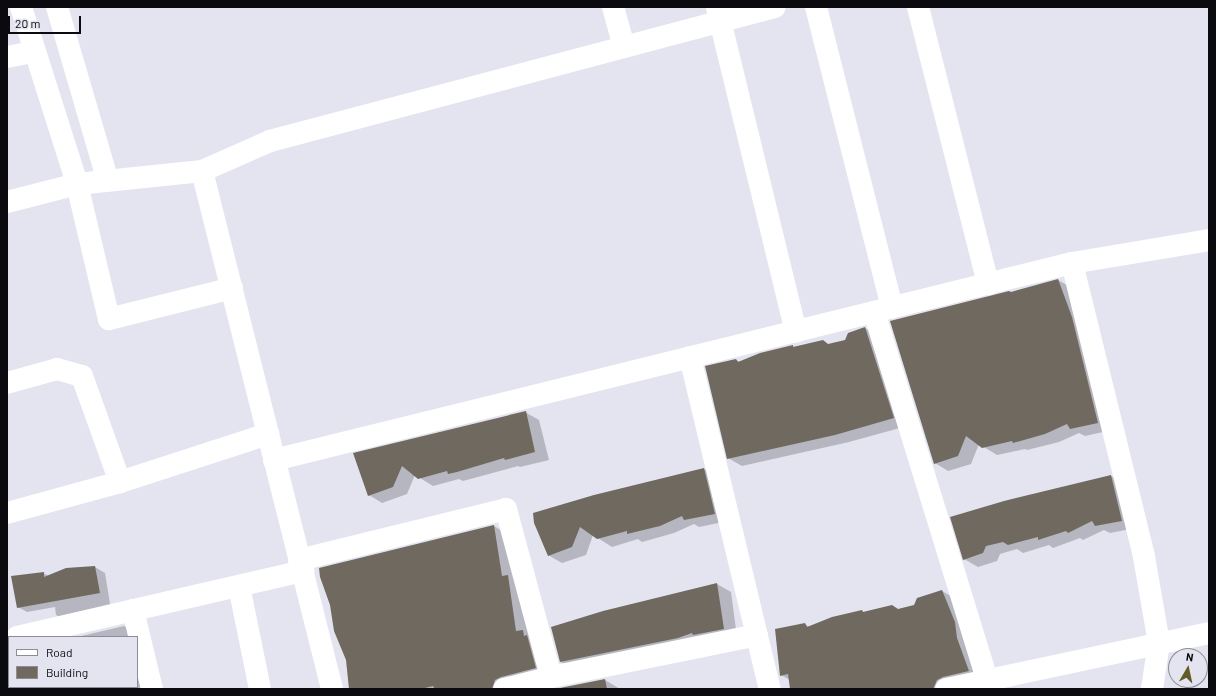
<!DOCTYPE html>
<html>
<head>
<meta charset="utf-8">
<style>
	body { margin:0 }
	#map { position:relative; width:1216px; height:696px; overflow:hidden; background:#e3e4f0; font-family:Barlow,sans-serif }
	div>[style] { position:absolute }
	.shadow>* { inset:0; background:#0003 }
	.building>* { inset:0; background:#706960 }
	.minor>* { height:22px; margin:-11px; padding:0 11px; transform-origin:11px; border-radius:11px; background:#fff }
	span { translate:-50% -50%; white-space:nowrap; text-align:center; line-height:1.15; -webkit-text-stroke:3.5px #e3e4f0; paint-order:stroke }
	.frame { position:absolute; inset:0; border:8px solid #0b0b0f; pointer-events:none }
	.legend { position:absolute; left:8px; top:636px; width:130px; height:52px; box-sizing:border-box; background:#e3e4f0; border:1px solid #8d8d96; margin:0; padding:5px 7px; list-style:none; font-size:12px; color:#0b0b0f }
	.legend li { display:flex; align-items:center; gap:8px; height:20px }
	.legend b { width:20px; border:1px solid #8d8d96 }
	.north { position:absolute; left:1168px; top:648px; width:40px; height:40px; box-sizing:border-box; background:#e3e4f0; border:1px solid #8d8d96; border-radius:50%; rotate:9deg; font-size:11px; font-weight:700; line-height:16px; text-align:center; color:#0b0b0f }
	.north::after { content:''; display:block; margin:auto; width:14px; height:18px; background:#635c28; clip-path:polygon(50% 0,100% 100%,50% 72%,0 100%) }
	.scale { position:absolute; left:8px; top:16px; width:73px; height:18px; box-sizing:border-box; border:2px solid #0b0b0f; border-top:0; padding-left:5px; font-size:12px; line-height:14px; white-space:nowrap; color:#0b0b0f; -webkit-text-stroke:3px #e3e4f0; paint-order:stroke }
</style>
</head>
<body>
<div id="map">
	<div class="shadow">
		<div style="clip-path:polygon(1058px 280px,1072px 288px,1112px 430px,1085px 436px,1079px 433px,1059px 442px,1027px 450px,1025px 449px,997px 455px,979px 444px,971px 464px,948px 471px,935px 463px,1011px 293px)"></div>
		<div style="clip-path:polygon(865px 328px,879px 336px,907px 426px,849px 442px,742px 466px,728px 458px,736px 360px,740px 362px,793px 346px,795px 348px,829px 345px,846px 340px,849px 334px)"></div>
		<div style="clip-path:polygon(525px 412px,539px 420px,549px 460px,520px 467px,518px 466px,463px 481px,459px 479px,433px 486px,415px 475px,407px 494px,382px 503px,369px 495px,354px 454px)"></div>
		<div style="clip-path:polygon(704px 469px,718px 477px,728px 521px,699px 527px,694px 524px,674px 533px,642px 542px,638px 539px,612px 547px,593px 535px,586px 555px,562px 563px,548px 555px,535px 523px)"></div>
		<div style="clip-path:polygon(1111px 476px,1125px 484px,1136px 528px,1110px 533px,1104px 530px,1083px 540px,1080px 538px,1053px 548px,1049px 545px,1023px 553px,1017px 549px,1000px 554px,997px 561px,978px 567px,964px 559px,951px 518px)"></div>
		<div style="clip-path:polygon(494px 526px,509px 535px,551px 677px,511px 689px,351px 689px)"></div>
		<div style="clip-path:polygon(95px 567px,105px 573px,111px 610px,66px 620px,56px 615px,55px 607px,27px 612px,18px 607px,43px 573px,49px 576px)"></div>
		<div style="clip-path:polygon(717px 584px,731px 592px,737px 637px,575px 670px,561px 662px)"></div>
		<div style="clip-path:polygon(942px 591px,956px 599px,982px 679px,951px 689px,791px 689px,790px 680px,781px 675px,804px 624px,810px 627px,862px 611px,865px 613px,898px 610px,915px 606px)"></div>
		<div style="clip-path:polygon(124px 626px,137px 634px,151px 689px,7px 689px,7px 650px,9px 650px,9px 687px,137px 687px,137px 637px,77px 637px)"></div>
		<div style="clip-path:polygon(605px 680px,620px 689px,565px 689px)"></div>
	</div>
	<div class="building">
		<div style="clip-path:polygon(1058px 279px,1072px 317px,1098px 423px,1070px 429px,1067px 424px,1045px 434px,1013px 443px,1012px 441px,982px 448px,966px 436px,958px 456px,934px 464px,890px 321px,1009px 291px,1011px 292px)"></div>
		<div style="clip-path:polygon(865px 327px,894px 418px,835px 435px,727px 459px,705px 366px,736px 359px,738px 362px,760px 353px,793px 345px,793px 347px,823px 340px,828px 344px,845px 340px,848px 333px)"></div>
		<div style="clip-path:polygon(526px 411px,535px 452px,505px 460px,504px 458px,457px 472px,448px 474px,447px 471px,418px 479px,402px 466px,393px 487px,368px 496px,353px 453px)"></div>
		<div style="clip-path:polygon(704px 468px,715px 514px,684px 520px,682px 516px,660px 526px,627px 534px,627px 531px,597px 539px,580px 527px,572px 547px,548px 556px,534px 523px,533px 513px,594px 495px)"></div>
		<div style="clip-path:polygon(1111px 475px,1122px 521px,1095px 526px,1092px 521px,1068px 533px,1066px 531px,1038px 540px,1038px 537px,1008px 545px,1003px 542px,986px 546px,983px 553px,963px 560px,950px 517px,1004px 501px)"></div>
		<div style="clip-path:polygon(494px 525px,502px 576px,508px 575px,516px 631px,523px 630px,524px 636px,527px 635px,536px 668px,501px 677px,495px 680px,492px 689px,435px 689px,433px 686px,421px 689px,349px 689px,346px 660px,334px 631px,330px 605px,320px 577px,319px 568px)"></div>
		<div style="clip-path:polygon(95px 566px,100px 593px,17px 608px,11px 576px,44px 572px,44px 577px,66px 568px)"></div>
		<div style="clip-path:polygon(717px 583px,724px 629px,693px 635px,692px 633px,678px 638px,560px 662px,551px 627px,603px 611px)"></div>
		<div style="clip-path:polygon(942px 590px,955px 622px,957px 638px,969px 671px,943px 677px,937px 680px,933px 689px,790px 689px,788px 674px,780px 676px,775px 629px,805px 623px,807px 627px,832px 617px,862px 610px,863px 612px,892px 605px,898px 609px,914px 605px,917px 598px)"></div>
		<div style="clip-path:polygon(605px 679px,607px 689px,555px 689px)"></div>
	</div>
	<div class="minor">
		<div style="left:21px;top:7px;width:186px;rotate:72.4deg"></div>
		<div style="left:77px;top:184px;width:139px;rotate:76.7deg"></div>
		<div style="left:109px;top:319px;width:127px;rotate:-14.1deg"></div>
		<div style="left:57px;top:7px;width:181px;rotate:73.7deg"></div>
		<div style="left:613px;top:7px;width:41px;rotate:74.6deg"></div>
		<div style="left:816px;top:7px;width:310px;rotate:75.8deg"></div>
		<div style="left:918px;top:7px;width:286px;rotate:75.8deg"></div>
		<div style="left:717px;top:8px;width:333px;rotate:76.3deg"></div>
		<div style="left:7px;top:57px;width:26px;rotate:-11deg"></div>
		<div style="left:202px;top:171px;width:534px;rotate:75.91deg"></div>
		<div style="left:7px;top:202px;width:72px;rotate:-14.4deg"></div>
		<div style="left:77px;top:184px;width:126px;rotate:-5.9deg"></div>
		<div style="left:202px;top:171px;width:74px;rotate:-23.8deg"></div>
		<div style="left:270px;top:141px;width:522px;rotate:-14.86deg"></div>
		<div style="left:1072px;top:263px;width:139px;rotate:-9.5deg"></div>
		<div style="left:874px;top:312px;width:394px;rotate:72.9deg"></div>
		<div style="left:690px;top:357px;width:342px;rotate:76.5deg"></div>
		<div style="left:7px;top:383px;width:52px;rotate:-15.6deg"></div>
		<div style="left:57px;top:369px;width:26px;rotate:16deg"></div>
		<div style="left:82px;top:376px;width:113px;rotate:70.3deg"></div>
		<div style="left:274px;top:460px;width:822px;rotate:-13.87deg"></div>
		<div style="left:1072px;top:263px;width:303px;rotate:76.2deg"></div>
		<div style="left:1144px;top:557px;width:87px;rotate:80.1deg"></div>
		<div style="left:1159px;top:643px;width:47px;rotate:98.7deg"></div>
		<div style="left:7px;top:513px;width:117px;rotate:-15.3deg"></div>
		<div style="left:120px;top:482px;width:156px;rotate:-18deg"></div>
		<div style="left:299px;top:560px;width:213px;rotate:-13.8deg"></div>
		<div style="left:506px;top:509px;width:174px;rotate:75deg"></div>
		<div style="left:239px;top:586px;width:105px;rotate:78.5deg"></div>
		<div style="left:133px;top:610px;width:81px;rotate:76.5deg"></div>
		<div style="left:17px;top:637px;width:294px;rotate:-13deg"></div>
		<div style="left:504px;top:689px;width:49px;rotate:-14.3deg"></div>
		<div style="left:551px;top:677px;width:210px;rotate:-11.5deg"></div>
		<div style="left:946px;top:689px;width:269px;rotate:-12deg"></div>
	</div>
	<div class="frame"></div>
	<ul class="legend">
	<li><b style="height:5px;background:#fff"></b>Road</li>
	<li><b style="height:11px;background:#706960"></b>Building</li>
	</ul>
	<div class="north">N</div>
	<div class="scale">20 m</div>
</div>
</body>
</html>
